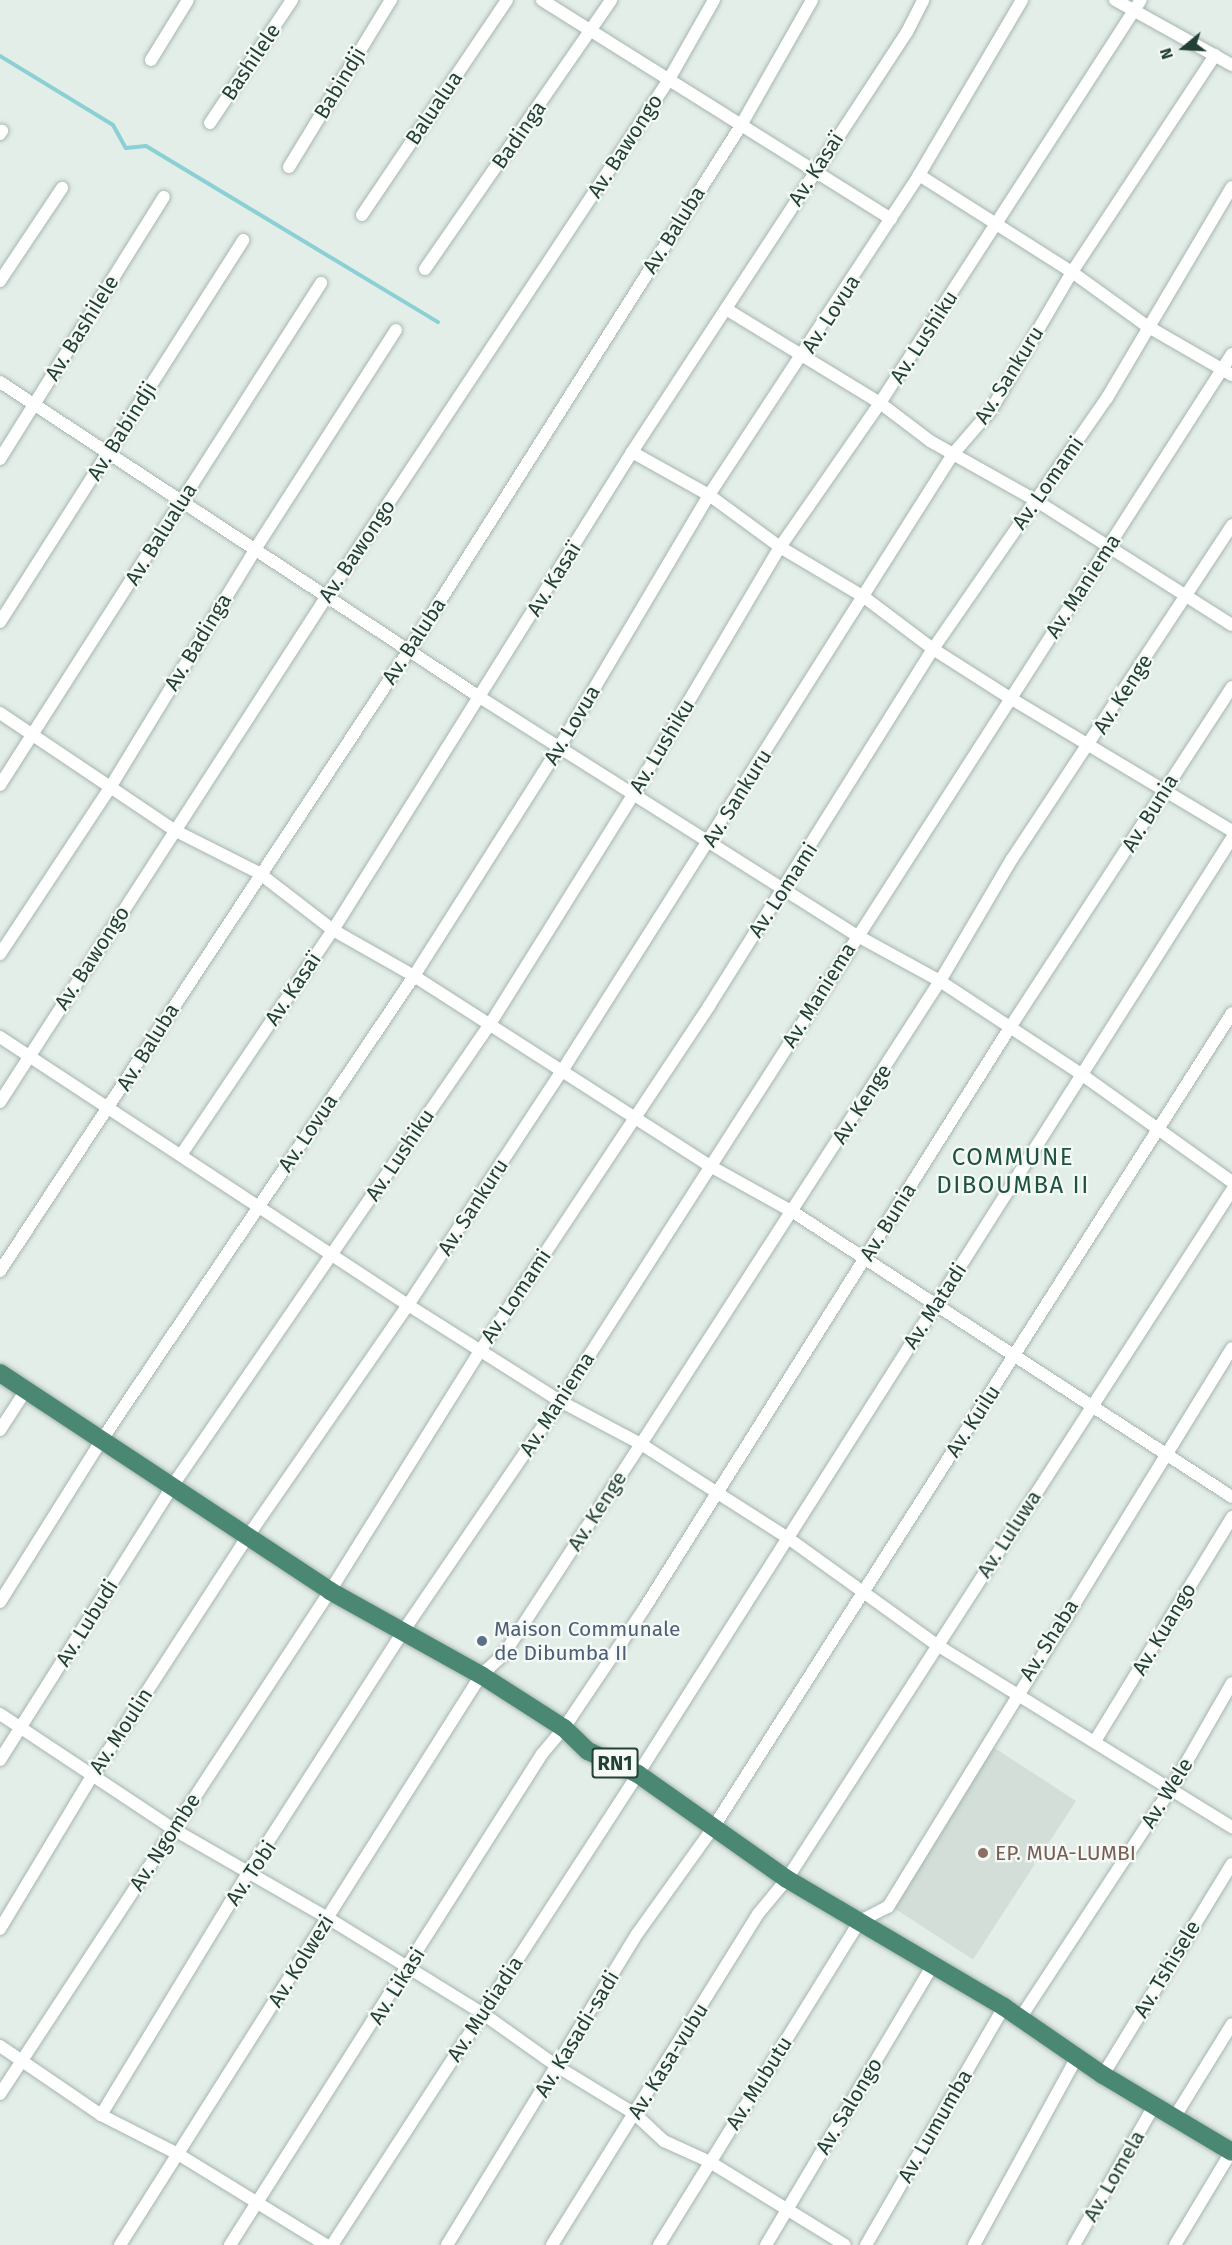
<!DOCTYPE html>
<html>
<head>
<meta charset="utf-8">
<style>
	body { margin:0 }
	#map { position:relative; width:1232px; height:2245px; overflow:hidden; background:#e4eee8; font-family:"Fira Sans",sans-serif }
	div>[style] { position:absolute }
	.built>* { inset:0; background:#d2ded7; transform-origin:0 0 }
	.stream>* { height:4px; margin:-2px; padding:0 2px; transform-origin:2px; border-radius:2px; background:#8bd0d4 }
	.roads { filter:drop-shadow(0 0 2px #a6b6af) drop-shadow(0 0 2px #a6b6af) }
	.minor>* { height:12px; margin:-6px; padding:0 6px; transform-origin:6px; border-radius:6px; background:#fff }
	.trunk>* { height:18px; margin:-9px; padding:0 9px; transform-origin:9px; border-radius:9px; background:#4a8874 }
	.dots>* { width:16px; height:16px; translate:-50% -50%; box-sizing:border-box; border:3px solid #f5faf7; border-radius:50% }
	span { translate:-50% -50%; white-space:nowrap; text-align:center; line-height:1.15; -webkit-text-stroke:4.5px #f5faf7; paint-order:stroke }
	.shield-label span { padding:2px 4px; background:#f5faf7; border:2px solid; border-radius:4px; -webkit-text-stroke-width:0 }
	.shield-label { font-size:20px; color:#224035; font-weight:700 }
	.street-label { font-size:21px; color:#224035 }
	.service-label { font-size:21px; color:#4e5e75 }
	.left { translate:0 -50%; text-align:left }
	.education-label { font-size:21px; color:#785e54 }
	.quarter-label { font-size:24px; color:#1e5341; letter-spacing:1.5px }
	.north { position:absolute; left:1154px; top:18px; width:60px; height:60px; -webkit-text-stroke:4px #f5faf7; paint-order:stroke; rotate:252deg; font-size:16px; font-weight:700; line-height:24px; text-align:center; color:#224035 }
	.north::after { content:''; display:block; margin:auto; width:21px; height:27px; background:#224035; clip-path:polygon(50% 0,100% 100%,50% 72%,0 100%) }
</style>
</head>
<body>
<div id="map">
	<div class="built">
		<div style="left:993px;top:1747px;width:99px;height:189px;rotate:33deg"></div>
	</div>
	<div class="stream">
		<div style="left:0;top:56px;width:132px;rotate:31.4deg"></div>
		<div style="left:113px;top:125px;width:26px;rotate:61deg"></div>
		<div style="left:126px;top:148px;width:20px;rotate:-6deg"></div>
		<div style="left:146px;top:146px;width:341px;rotate:31.1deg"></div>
	</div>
	<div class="roads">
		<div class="minor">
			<div style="left:542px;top:0;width:412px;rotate:32.1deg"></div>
			<div style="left:1115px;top:0;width:134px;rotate:29.1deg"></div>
			<div style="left:151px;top:60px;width:70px;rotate:-58.3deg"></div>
			<div style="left:210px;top:123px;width:148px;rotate:-56.3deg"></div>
			<div style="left:0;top:134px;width:4px;rotate:-56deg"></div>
			<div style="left:289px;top:167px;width:196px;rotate:-58.6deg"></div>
			<div style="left:919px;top:175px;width:181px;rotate:32.4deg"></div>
			<div style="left:1072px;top:272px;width:92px;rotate:35.8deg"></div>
			<div style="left:1147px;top:326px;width:98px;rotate:30deg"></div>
			<div style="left:362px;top:215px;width:259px;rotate:-56deg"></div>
			<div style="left:425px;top:269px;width:327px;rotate:-55.3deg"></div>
			<div style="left:0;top:281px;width:112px;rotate:-56.3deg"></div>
			<div style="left:726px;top:309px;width:180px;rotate:31.4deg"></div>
			<div style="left:880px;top:403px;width:63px;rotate:37.2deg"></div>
			<div style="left:930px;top:441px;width:120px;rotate:29.3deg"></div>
			<div style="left:1035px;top:500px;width:233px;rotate:32.4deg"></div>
			<div style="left:0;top:382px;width:576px;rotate:33.3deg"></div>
			<div style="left:481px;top:698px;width:444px;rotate:32.3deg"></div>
			<div style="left:856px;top:935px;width:96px;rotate:28.7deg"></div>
			<div style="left:940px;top:981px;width:173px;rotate:33.4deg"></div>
			<div style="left:1084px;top:1076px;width:182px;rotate:35.6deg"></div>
			<div style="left:632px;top:452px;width:88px;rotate:29.2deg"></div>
			<div style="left:709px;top:495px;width:88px;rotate:36.2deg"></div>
			<div style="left:780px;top:547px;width:98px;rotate:30.8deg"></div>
			<div style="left:864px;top:597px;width:86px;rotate:37deg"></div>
			<div style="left:933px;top:649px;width:91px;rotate:32.5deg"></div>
			<div style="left:1010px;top:698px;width:259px;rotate:30.9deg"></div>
			<div style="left:0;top:459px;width:309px;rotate:-58deg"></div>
			<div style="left:0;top:622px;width:453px;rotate:-57.5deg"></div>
			<div style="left:0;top:713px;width:210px;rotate:33.9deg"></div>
			<div style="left:174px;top:830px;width:95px;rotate:26.8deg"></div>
			<div style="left:259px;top:873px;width:93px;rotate:37.6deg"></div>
			<div style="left:333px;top:930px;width:93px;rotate:29.6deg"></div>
			<div style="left:414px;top:976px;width:352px;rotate:32.7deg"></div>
			<div style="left:710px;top:1166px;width:95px;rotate:29deg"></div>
			<div style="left:793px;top:1212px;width:523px;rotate:32.99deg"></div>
			<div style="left:0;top:785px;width:596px;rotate:-57.4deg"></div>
			<div style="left:0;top:954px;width:201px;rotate:-56.5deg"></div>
			<div style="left:111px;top:786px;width:279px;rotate:-58.6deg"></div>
			<div style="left:256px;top:548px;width:259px;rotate:-57.3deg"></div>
			<div style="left:0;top:1037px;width:488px;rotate:33.3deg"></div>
			<div style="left:408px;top:1305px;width:180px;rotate:32.3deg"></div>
			<div style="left:560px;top:1401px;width:92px;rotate:28deg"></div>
			<div style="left:641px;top:1444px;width:174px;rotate:32.6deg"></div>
			<div style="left:788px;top:1538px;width:183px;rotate:35.7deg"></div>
			<div style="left:937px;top:1645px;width:347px;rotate:31.7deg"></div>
			<div style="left:0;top:1102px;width:602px;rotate:-57.13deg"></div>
			<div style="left:327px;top:596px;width:618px;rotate:-56.49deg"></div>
			<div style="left:668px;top:81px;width:93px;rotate:-60.4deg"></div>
			<div style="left:181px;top:1155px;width:272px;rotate:-56deg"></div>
			<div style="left:333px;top:930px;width:564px;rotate:-57.97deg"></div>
			<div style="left:632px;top:452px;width:502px;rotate:-56.78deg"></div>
			<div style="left:907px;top:32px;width:36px;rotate:-63deg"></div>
			<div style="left:0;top:1271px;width:744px;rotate:-56.63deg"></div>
			<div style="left:409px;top:650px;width:619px;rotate:-57.67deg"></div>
			<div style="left:740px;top:127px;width:146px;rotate:-60.4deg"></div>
			<div style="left:0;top:1430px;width:48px;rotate:-57deg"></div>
			<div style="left:0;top:1602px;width:194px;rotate:-57.9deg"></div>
			<div style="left:103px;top:1438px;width:557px;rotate:-56.05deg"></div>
			<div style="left:414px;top:976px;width:272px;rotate:-57.6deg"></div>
			<div style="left:560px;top:746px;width:292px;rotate:-59.3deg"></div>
			<div style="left:709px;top:495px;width:383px;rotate:-56.7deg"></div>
			<div style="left:919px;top:175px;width:203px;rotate:-59.5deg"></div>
			<div style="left:0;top:1714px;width:208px;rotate:33.6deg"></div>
			<div style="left:173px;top:1829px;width:179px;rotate:29.9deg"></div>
			<div style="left:328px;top:1918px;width:181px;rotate:31.7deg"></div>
			<div style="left:482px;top:2013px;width:93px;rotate:35.4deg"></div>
			<div style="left:558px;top:2067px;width:90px;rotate:31.4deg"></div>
			<div style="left:635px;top:2114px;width:40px;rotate:43deg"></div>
			<div style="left:664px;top:2141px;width:51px;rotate:24.5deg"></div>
			<div style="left:710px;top:2162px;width:158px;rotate:31.6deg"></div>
			<div style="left:1095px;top:1741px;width:263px;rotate:-58.5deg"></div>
			<div style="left:0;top:1760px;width:325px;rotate:-57.8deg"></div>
			<div style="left:173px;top:1485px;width:559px;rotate:-55.49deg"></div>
			<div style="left:490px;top:1024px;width:274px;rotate:-58deg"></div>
			<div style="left:635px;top:792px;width:285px;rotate:-59.4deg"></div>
			<div style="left:780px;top:547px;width:175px;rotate:-55.2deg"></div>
			<div style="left:880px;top:403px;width:480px;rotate:-57.1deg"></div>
			<div style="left:0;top:1929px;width:179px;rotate:-59deg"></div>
			<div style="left:92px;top:1776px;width:286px;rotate:-57deg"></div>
			<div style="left:248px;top:1536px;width:281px;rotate:-55.3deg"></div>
			<div style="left:408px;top:1305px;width:280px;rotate:-56.7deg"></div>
			<div style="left:562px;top:1071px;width:730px;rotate:-57.64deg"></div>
			<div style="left:953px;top:454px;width:58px;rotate:-49.2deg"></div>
			<div style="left:991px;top:410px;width:160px;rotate:-59.6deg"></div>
			<div style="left:1072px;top:272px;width:260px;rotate:-56.6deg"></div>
			<div style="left:1019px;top:2020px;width:277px;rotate:-56.7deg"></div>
			<div style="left:1171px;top:1789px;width:122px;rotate:-60.1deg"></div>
			<div style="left:0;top:2046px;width:122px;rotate:34.3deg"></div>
			<div style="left:101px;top:2115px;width:86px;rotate:26.9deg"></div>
			<div style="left:178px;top:2154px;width:174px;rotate:31.6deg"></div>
			<div style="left:1103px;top:2075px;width:247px;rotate:-58.6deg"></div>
			<div style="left:0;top:2094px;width:602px;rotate:-56.73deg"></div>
			<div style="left:330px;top:1591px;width:283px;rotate:-58deg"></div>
			<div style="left:480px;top:1351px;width:414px;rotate:-56.4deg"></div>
			<div style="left:709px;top:1006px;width:421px;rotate:-57.9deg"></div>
			<div style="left:933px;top:649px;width:305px;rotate:-55.3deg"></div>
			<div style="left:1107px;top:398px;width:245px;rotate:-59.4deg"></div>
			<div style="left:101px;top:2115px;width:283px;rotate:-58.7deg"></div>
			<div style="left:248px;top:1873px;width:285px;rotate:-57.3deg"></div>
			<div style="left:402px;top:1633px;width:281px;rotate:-55.7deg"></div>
			<div style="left:560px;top:1401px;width:1244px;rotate:-57.31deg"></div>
			<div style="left:1174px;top:2118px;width:110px;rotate:-58.3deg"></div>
			<div style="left:120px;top:2245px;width:675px;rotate:-57.65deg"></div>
			<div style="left:481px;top:1675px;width:31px;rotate:-42deg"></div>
			<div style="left:504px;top:1654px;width:251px;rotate:-56.9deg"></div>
			<div style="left:641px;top:1444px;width:551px;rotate:-57.15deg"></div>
			<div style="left:940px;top:981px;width:142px;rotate:-59.5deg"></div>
			<div style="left:1012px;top:859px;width:400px;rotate:-56.6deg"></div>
			<div style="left:230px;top:2245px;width:582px;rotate:-57.57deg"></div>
			<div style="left:542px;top:1754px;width:34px;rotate:-50deg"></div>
			<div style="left:564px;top:1728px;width:143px;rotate:-56.1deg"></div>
			<div style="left:644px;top:1609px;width:685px;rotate:-57.82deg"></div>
			<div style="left:1009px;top:1029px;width:408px;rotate:-56.9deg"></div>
			<div style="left:332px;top:2245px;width:562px;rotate:-56.99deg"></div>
			<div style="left:638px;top:1774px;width:1109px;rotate:-57.6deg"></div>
			<div style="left:447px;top:2245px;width:364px;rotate:-58.6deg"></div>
			<div style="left:637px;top:1934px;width:130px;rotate:-54.4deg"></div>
			<div style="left:713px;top:1828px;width:966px;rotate:-57.51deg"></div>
			<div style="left:552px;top:2245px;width:390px;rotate:-58.1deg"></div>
			<div style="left:758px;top:1914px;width:45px;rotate:-50.4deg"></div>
			<div style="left:787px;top:1879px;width:820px;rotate:-57.14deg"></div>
			<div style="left:659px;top:2245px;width:381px;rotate:-58.2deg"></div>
			<div style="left:860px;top:1921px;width:31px;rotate:-27deg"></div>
			<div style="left:888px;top:1907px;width:656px;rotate:-58.39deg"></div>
			<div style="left:766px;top:2245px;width:324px;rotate:-59.2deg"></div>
			<div style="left:866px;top:2245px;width:275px;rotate:-59.9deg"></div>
			<div style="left:974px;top:2245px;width:214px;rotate:-61.3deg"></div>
			<div style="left:1074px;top:2245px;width:160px;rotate:-60.1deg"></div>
			<div style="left:1175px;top:2245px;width:109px;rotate:-58.9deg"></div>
		</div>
		<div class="trunk">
			<div style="left:0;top:1373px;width:396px;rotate:33.4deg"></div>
			<div style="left:330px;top:1591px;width:173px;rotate:29.1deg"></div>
			<div style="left:481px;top:1675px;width:98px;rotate:32.6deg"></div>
			<div style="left:564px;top:1728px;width:33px;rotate:44deg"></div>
			<div style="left:588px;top:1751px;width:55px;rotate:24.7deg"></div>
			<div style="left:638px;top:1774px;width:182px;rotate:35.2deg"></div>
			<div style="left:787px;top:1879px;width:252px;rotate:30.5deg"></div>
			<div style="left:1004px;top:2007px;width:120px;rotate:34.5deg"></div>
			<div style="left:1103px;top:2075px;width:150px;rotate:30.8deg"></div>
		</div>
	</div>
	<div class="dots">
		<div style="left:482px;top:1641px;background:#5c6f8a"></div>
		<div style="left:983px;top:1853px;background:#8d6e63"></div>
	</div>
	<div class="shield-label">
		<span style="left:615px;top:1763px">RN1</span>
	</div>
	<div class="street-label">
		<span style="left:251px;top:62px;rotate:-56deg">Bashilele</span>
		<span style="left:340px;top:83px;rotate:-59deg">Babindji</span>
		<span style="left:434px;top:108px;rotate:-56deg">Balualua</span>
		<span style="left:519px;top:135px;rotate:-55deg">Badinga</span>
		<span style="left:625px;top:146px;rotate:-57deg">Av. Bawongo</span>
		<span style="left:816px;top:169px;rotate:-57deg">Av. Kasaï</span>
		<span style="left:674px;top:230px;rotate:-58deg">Av. Baluba</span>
		<span style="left:831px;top:314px;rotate:-57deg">Av. Lovua</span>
		<span style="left:82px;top:328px;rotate:-58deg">Av. Bashilele</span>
		<span style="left:924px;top:337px;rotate:-57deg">Av. Lushiku</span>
		<span style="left:1009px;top:375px;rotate:-58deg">Av. Sankuru</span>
		<span style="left:122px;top:431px;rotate:-58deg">Av. Babindji</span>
		<span style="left:1048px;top:483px;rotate:-55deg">Av. Lomami</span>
		<span style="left:161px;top:534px;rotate:-58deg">Av. Balualua</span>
		<span style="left:357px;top:551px;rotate:-56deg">Av. Bawongo</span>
		<span style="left:554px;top:579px;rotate:-58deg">Av. Kasaï</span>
		<span style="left:1083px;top:586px;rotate:-57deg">Av. Maniema</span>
		<span style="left:414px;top:641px;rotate:-57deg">Av. Baluba</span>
		<span style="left:198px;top:642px;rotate:-59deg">Av. Badinga</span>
		<span style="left:1123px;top:694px;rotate:-57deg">Av. Kenge</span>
		<span style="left:572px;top:725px;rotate:-59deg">Av. Lovua</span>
		<span style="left:662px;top:746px;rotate:-59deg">Av. Lushiku</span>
		<span style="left:737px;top:798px;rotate:-58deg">Av. Sankuru</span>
		<span style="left:1150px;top:813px;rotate:-58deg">Av. Bunia</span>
		<span style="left:783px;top:890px;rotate:-57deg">Av. Lomami</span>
		<span style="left:92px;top:958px;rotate:-57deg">Av. Bawongo</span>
		<span style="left:293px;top:989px;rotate:-56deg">Av. Kasaï</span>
		<span style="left:819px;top:995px;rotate:-58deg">Av. Maniema</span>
		<span style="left:148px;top:1047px;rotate:-58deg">Av. Baluba</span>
		<span style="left:862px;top:1104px;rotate:-57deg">Av. Kenge</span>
		<span style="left:308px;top:1133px;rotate:-56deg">Av. Lovua</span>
		<span style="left:400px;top:1155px;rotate:-56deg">Av. Lushiku</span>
		<span style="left:473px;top:1207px;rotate:-57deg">Av. Sankuru</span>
		<span style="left:888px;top:1222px;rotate:-58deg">Av. Bunia</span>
		<span style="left:516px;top:1296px;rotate:-56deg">Av. Lomami</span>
		<span style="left:935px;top:1306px;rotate:-57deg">Av. Matadi</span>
		<span style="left:557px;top:1404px;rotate:-57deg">Av. Maniema</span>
		<span style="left:973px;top:1421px;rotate:-57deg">Av. Kuilu</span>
		<span style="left:597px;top:1511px;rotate:-57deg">Av. Kenge</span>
		<span style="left:1009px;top:1534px;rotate:-57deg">Av. Luluwa</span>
		<span style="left:87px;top:1623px;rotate:-58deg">Av. Lubudi</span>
		<span style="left:1164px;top:1629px;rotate:-59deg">Av. Kuango</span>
		<span style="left:1049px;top:1640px;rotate:-58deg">Av. Shaba</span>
		<span style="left:121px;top:1731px;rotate:-57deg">Av. Moulin</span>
		<span style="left:1167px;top:1793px;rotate:-58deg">Av. Wele</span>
		<span style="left:165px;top:1842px;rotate:-57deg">Av. Ngombe</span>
		<span style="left:251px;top:1873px;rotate:-56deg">Av. Tobi</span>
		<span style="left:301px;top:1961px;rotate:-58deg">Av. Kolwezi</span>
		<span style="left:1167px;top:1969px;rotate:-59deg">Av. Tshisele</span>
		<span style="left:397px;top:1986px;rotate:-58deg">Av. Likasi</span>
		<span style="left:485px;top:2009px;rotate:-57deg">Av. Mudiadia</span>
		<span style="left:577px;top:2034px;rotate:-59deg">Av. Kasadi-sadi</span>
		<span style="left:668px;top:2061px;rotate:-58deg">Av. Kasa-vubu</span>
		<span style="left:759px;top:2083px;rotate:-58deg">Av. Mubutu</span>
		<span style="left:849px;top:2106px;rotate:-59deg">Av. Salongo</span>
		<span style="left:935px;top:2126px;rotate:-60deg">Av. Lumumba</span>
		<span style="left:1114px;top:2176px;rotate:-60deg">Av. Lomela</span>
	</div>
	<div class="service-label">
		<span class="left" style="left:494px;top:1641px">Maison Communale<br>de Dibumba II</span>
	</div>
	<div class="education-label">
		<span class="left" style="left:995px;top:1853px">EP. MUA-LUMBI</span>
	</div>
	<div class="quarter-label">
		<span style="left:1013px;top:1172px">COMMUNE<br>DIBOUMBA II</span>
	</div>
	<div class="north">N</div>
</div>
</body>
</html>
